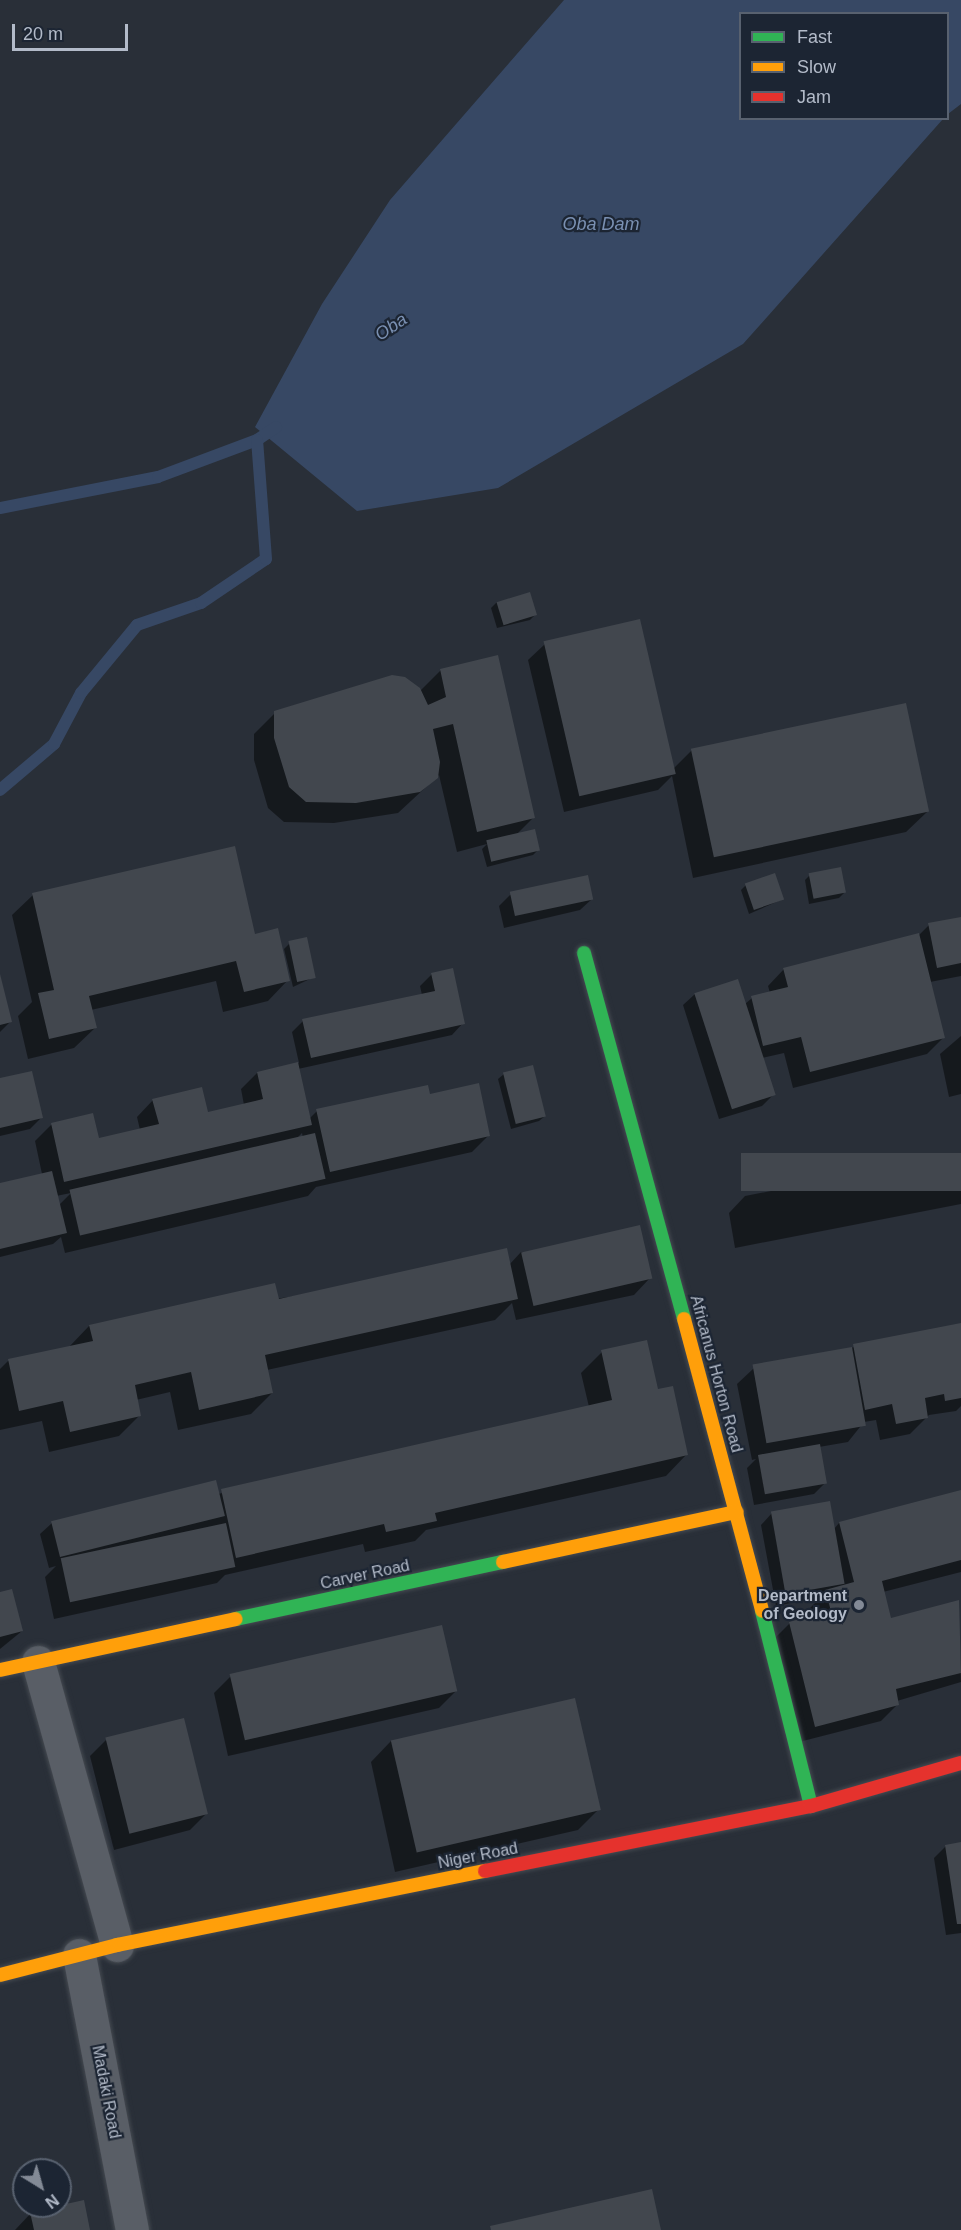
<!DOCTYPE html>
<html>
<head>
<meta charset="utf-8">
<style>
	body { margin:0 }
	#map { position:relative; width:961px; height:2230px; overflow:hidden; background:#292f38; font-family:Helvetica,sans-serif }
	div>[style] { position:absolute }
	.water>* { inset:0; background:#374864 }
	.shadow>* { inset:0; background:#0007 }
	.stream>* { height:12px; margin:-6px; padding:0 6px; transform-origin:6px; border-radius:6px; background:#374864 }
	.building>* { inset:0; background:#42474e; transform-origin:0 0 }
	.roads { filter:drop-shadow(0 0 2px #454a51) drop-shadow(0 0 2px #454a51) }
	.street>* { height:33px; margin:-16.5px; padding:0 16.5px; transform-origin:16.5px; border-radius:16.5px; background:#595e66 }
	.fast>* { height:14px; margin:-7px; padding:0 7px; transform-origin:7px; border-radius:7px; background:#30b455 }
	.slow>* { height:14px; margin:-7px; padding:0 7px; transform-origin:7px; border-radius:7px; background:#ff9f0a }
	.jam>* { height:14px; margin:-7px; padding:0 7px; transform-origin:7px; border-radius:7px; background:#e5322d }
	.dots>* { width:16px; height:16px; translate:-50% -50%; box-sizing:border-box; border:3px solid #1c2533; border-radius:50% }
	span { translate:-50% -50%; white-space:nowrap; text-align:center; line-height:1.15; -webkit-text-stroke:4.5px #1c2533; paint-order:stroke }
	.street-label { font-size:16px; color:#b3bbc9 }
	.poi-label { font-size:16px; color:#b3bbc9; font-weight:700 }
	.right { translate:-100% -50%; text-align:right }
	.water-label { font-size:18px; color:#7a90b2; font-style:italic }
	.legend { position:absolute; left:739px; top:12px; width:210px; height:108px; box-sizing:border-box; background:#1c2533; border:2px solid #58616f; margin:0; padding:8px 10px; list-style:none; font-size:18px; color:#b3bbc9 }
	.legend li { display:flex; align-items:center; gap:12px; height:30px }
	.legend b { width:30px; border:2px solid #58616f }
	.north { position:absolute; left:12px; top:2158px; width:60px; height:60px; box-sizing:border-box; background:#1c2533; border:2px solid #58616f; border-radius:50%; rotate:143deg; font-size:16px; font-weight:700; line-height:24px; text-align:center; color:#b3bbc9 }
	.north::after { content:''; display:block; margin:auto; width:21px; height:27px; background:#838a96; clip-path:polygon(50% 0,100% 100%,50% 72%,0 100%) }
	.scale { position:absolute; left:12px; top:24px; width:116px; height:27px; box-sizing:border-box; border:3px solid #b3bbc9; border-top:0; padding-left:8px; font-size:18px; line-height:21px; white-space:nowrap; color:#b3bbc9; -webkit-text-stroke:4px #1c2533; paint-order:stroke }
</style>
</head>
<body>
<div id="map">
	<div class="water">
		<div style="clip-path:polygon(564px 0,961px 0,961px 104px,948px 114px,948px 14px,740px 14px,740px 118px,943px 119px,743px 344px,498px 488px,357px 511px,255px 427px,322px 304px,390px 200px)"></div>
	</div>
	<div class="shadow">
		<div style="clip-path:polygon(497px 602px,535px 615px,530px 620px,497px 628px,491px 608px)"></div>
		<div style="clip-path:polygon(545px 644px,673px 769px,692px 750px,927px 812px,906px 832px,693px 878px,672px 776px,658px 790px,564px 812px,528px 660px)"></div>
		<div style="clip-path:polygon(441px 670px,534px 817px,515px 836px,539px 849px,533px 855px,487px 867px,482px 849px,487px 844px,457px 852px,439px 775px,398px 813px,334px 823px,284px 822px,268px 808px,254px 760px,254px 734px,275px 713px,420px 691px)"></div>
		<div style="clip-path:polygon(810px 875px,844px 893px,839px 898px,809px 904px,805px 880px)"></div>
		<div style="clip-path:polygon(746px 885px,783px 899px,749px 914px,741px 890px)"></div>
		<div style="clip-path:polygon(33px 895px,253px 935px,288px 980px,268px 1001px,223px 1012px,216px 981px,91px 1010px,95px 1028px,74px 1048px,28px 1059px,18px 1016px,32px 1002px,12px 915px)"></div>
		<div style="clip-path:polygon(510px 895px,592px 899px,580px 910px,504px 928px,499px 906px)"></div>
		<div style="clip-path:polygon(961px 918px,961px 976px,930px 982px,944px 1037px,927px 1054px,793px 1088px,784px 1053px,762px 1058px,773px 1095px,762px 1106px,719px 1119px,683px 1005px,695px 994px,745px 1004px,752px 998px,770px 993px,768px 986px,784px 969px,919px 935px,929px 925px)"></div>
		<div style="clip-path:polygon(290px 943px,314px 977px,293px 987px,284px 949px)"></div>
		<div style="clip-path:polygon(evenodd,432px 974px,463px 1023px,452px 1035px,298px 1069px,309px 1119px,317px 1111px,429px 1096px,488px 1136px,472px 1152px,316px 1187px,308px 1196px,65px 1253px,61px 1237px,53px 1244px,0 1257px,0 1185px,42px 1174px,35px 1141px,51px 1125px,98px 1140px,140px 1130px,137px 1117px,153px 1100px,207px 1114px,244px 1105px,241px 1089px,257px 1073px,299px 1063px,292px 1032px,303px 1021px,422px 995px,420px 986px,432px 974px,302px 1133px,303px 1138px,295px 1140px,302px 1133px,432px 974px,71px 1193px,59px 1205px,56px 1196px,71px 1193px)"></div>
		<div style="clip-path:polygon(0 976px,10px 1022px,0 1032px)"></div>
		<div style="clip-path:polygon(961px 1036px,961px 1094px,949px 1097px,940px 1054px)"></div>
		<div style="clip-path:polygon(504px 1074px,545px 1116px,539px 1121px,511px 1129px,498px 1079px)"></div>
		<div style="clip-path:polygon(0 1080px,41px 1118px,30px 1129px,0 1136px)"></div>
		<div style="clip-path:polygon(961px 1154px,961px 1204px,735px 1248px,729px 1213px,745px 1196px)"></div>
		<div style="clip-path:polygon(521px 1252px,650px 1278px,634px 1295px,516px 1320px,512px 1303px,495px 1320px,267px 1370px,272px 1393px,251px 1414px,178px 1430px,170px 1392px,136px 1400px,140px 1415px,119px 1436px,49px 1452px,42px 1421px,0 1430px,0 1369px,8px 1361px,68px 1348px,89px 1326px,509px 1265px)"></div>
		<div style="clip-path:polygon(961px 1325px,961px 1406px,956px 1411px,929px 1415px,910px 1434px,880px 1440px,876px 1420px,864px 1422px,848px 1442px,819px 1447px,826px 1482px,814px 1494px,754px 1505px,747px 1468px,756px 1459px,752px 1460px,737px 1384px,754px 1368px)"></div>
		<div style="clip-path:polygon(602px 1352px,657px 1391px,686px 1455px,666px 1476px,426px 1530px,415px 1541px,365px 1552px,363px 1544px,225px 1575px,217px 1583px,54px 1619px,45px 1577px,56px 1566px,49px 1568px,40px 1534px,52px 1523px,218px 1494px,589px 1407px,581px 1373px)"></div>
		<div style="clip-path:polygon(961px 1492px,961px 1572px,883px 1592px,890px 1619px,958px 1602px,961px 1682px,897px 1701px,898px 1704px,881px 1721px,799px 1742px,773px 1640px,790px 1623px,812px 1617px,810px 1608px,821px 1597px,776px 1606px,761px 1525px,772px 1513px,834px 1529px,839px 1523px)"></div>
		<div style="clip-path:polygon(0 1594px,22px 1631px,0 1649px)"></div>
		<div style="clip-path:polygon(231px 1676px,456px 1691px,439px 1708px,228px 1756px,214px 1693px)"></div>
		<div style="clip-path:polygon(106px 1740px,207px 1813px,190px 1830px,114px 1850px,90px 1756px)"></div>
		<div style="clip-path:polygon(391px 1741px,598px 1810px,578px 1830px,395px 1872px,371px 1762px)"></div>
		<div style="clip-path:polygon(961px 1844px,961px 1933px,946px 1935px,934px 1858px,946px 1846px)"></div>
		<div style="clip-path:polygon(31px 2213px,88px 2230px,15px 2230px)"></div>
	</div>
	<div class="stream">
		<div style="left:0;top:508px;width:161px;rotate:-11.1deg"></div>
		<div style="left:158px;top:477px;width:106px;rotate:-20.5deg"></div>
		<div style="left:257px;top:440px;width:23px;rotate:-34deg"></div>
		<div style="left:0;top:790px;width:71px;rotate:-40.4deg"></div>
		<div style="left:54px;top:744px;width:58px;rotate:-62.1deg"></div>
		<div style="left:81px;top:693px;width:88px;rotate:-50.5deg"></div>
		<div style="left:137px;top:625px;width:68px;rotate:-19deg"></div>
		<div style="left:201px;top:603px;width:78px;rotate:-34.1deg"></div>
		<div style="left:266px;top:559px;width:119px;rotate:-94.3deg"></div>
	</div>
	<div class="building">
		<div style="left:530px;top:592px;width:24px;height:35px;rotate:73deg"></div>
		<div style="left:640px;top:619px;width:159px;height:99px;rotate:77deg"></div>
		<div style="clip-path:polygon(498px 655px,535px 818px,477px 832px,453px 724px,433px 729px,440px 762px,438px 778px,420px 792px,356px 803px,306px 802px,289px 787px,274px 738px,274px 711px,392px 675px,405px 677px,420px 688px,428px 705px,446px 697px,440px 669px)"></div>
		<div style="left:906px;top:703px;width:111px;height:220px;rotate:78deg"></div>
		<div style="left:535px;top:829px;width:22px;height:50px;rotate:77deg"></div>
		<div style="clip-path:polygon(235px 846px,255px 934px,278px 928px,290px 981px,244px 992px,236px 961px,89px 996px,97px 1028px,49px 1039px,38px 993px,54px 990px,32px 893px)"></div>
		<div style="left:841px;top:867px;width:26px;height:33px;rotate:79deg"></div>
		<div style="left:775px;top:873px;width:28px;height:32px;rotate:71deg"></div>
		<div style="left:588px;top:875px;width:25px;height:80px;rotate:78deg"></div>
		<div style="clip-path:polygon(961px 917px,961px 963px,937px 968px,928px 923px)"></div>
		<div style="clip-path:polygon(919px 933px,945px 1038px,810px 1072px,801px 1037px,763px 1046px,751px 996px,788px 987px,783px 968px)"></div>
		<div style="left:307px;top:937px;width:42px;height:19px;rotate:78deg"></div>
		<div style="clip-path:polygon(453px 968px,465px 1024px,311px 1058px,302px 1019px,435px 991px,431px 973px)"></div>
		<div style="clip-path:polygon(0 974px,12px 1022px,0 1025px)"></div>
		<div style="left:738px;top:979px;width:122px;height:46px;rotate:72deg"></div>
		<div style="clip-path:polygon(298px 1062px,312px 1125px,64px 1182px,51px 1123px,93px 1113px,99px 1138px,159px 1124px,152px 1099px,202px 1087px,208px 1112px,263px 1099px,257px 1072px)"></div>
		<div style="left:533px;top:1065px;width:53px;height:31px;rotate:76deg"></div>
		<div style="clip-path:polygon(32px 1071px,43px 1118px,0 1128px,0 1078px)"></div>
		<div style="clip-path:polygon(479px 1083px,490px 1136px,330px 1172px,316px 1109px,428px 1085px,430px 1094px)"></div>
		<div style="left:315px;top:1133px;width:47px;height:252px;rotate:77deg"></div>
		<div style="left:961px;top:1153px;width:38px;height:220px;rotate:90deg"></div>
		<div style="clip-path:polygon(52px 1171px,67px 1233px,0 1249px,0 1183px)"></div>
		<div style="left:640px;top:1225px;width:55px;height:122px;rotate:77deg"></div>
		<div style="clip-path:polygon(507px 1248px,518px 1299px,265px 1355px,273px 1393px,199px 1410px,191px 1372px,135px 1385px,141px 1416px,70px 1432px,63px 1401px,19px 1411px,8px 1359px,93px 1341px,89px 1325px,275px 1283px,279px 1299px)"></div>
		<div style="clip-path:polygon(961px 1323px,961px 1398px,945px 1401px,944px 1394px,925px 1398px,928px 1418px,896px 1424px,892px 1404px,865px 1410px,853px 1344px)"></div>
		<div style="clip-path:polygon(647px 1340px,658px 1389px,673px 1386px,688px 1455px,435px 1513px,437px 1521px,386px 1532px,384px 1524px,236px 1558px,221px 1489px,612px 1400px,601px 1350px)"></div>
		<div style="left:852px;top:1347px;width:80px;height:101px;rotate:80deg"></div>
		<div style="left:820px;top:1444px;width:40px;height:63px;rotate:80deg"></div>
		<div style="left:216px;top:1480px;width:37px;height:170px;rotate:76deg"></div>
		<div style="clip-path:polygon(961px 1490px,961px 1560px,882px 1581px,891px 1618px,959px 1600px,961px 1673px,896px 1689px,899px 1705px,815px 1727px,789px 1622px,831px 1611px,825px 1590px,854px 1582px,839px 1522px)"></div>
		<div style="left:830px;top:1501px;width:84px;height:60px;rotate:80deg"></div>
		<div style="left:226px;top:1523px;width:45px;height:169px;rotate:78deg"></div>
		<div style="clip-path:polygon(12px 1589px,23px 1631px,0 1637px,0 1592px)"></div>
		<div style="left:442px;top:1625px;width:68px;height:218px;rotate:77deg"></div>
		<div style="left:575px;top:1698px;width:115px;height:189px;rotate:77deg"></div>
		<div style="left:184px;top:1718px;width:99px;height:81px;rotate:76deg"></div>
		<div style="clip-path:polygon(961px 1842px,961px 1924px,957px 1924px,945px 1845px)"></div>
		<div style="clip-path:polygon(652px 2189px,661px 2230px,491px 2230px,490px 2226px)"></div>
		<div style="clip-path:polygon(84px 2200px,90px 2230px,34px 2230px,30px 2212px)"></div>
	</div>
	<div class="roads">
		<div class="street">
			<div style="left:38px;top:1662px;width:294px;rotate:74.4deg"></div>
			<div style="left:79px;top:1955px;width:280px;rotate:79.1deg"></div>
		</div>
		<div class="fast">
			<div style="left:584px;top:953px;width:379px;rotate:74.7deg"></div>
			<div style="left:762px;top:1611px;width:201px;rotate:75.9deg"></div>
			<div style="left:236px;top:1619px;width:273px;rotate:-12.1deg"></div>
		</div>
		<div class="slow">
			<div style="left:684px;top:1319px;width:302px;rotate:75deg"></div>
			<div style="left:503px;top:1562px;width:239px;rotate:-12.1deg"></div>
			<div style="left:0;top:1670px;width:241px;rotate:-12.2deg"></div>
			<div style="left:0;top:1975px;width:121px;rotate:-14.4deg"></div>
			<div style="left:117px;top:1945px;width:375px;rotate:-11.4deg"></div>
		</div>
		<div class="jam">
			<div style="left:485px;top:1871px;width:332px;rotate:-11.3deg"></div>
			<div style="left:811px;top:1806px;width:156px;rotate:-16deg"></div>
		</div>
	</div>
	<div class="dots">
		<div style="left:859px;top:1605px;background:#838a96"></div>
	</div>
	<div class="street-label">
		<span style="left:716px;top:1374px;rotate:75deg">Africanus Horton Road</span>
		<span style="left:365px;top:1575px;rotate:-12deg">Carver Road</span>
		<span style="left:478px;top:1856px;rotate:-11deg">Niger Road</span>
		<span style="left:106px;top:2092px;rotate:79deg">Madaki Road</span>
	</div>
	<div class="poi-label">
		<span class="right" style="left:847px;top:1605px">Department<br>of Geology</span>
	</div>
	<div class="water-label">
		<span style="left:601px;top:224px">Oba Dam</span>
		<span style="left:391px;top:327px;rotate:-34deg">Oba</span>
	</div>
	<ul class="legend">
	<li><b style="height:8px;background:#30b455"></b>Fast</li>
	<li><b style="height:8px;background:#ff9f0a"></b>Slow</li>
	<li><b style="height:8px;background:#e5322d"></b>Jam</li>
	</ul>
	<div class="north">N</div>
	<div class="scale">20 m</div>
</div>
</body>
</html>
